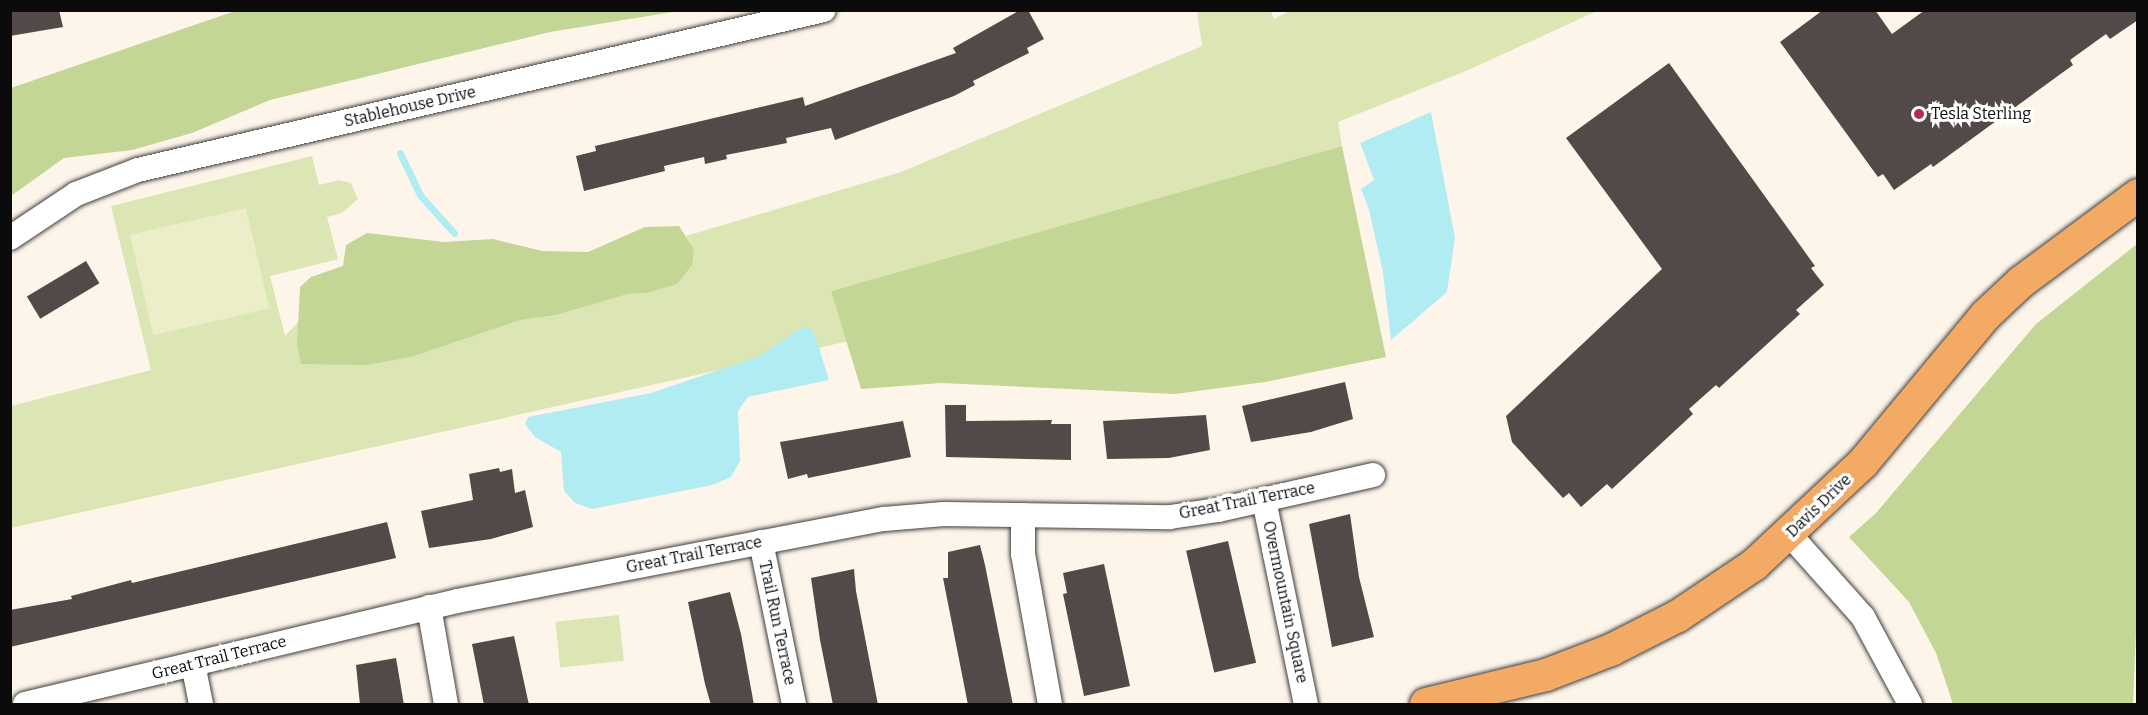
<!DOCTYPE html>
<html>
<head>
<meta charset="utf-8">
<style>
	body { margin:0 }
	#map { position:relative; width:2148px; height:715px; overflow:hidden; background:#fef5ea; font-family:Bitter,serif }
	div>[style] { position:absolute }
	.green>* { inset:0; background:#dce6b5; transform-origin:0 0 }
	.forest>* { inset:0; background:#c4d695 }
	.pitch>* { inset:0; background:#ebeec7; transform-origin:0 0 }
	.water>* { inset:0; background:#b1ecf3 }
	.stream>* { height:7px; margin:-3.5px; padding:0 3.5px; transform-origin:3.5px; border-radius:3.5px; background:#b1ecf3 }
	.building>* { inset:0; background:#534948; transform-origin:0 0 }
	.roads { filter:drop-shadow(0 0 2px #3e3e3e) drop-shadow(0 0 2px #3e3e3e) }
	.minor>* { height:24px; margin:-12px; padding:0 12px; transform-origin:12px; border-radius:12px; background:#fff }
	.major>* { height:32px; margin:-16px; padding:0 16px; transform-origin:16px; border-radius:16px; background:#f3aa65 }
	.dots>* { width:16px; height:16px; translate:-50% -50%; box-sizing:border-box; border:3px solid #fff; border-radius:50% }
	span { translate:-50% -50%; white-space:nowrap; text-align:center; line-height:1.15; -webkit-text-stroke:6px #fff; paint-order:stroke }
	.street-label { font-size:16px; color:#0b0b0b }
	.poi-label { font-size:16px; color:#0b0b0b }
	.left { translate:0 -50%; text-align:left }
	.frame { position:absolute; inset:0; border:12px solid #0b0b0b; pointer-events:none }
</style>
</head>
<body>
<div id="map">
	<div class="green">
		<div style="clip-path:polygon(1291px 10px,1597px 11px,1466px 71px,1338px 122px,1342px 146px,831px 291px,849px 341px,11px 528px,11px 406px,151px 370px,111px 206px,312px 156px,319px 185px,339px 180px,351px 183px,358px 199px,342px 213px,327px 217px,338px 259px,270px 276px,285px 336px,301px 319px,297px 345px,411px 357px,521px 320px,557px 315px,628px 294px,646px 293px,694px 249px,686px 236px,901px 172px,1202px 46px,1197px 11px,1271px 11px,1274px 19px)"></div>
		<div style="left:619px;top:615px;width:46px;height:64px;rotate:84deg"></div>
	</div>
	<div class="forest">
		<div style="clip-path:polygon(235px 11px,235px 10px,679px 11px,550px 32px,270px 100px,192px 133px,132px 150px,64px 158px,11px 196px,11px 88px)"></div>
		<div style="clip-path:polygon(1342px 146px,1386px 357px,1265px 382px,1175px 394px,941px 383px,861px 389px,831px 291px)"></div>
		<div style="clip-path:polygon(679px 226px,694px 249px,692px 265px,677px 284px,646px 293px,628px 294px,557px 315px,521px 320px,411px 357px,366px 365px,301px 364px,297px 345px,300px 287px,311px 277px,343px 266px,346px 245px,367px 233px,444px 242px,493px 239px,542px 251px,588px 252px,645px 227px)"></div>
		<div style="clip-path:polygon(2137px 244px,2138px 582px,2133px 704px,1953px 704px,1936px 653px,1909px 602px,1849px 537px,1876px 513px,2036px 324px)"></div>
	</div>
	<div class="pitch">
		<div style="left:246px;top:208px;width:103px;height:119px;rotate:77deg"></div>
	</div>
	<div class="water">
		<div style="clip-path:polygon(1431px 112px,1455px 238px,1447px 292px,1391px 340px,1383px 272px,1369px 210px,1361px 189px,1374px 180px,1360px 143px)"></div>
		<div style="clip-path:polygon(802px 327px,811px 329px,817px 341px,829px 380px,748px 397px,738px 411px,740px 461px,731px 477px,712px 485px,592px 509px,575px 503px,564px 491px,561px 452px,535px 437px,525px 424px,528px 417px,651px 393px,760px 356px)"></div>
	</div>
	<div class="stream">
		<div style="left:400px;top:153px;width:47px;rotate:64.5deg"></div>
		<div style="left:420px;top:195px;width:51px;rotate:48.2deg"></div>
	</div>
	<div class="building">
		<div style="clip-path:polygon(10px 10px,59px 10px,63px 27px,10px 36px)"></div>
		<div style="clip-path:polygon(1020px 10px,1028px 10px,1044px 39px,1027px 48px,1029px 53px,973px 81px,975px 85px,954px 96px,835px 140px,831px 128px,786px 138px,787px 143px,726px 155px,727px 159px,705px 164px,704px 157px,664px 166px,665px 171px,584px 191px,576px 156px,596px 151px,595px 146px,803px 97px,805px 106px,956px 53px,953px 48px)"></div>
		<div style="clip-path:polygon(1823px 10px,1875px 10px,1892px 34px,1925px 10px,2138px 10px,2138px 20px,2110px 39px,2106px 34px,2070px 60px,2073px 65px,1933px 167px,1931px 164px,1894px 190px,1883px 174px,1878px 177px,1780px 42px)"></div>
		<div style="clip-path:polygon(1669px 63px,1815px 266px,1811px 268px,1824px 285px,1796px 310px,1800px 314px,1719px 388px,1716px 385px,1689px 409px,1693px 414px,1612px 489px,1607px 484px,1581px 507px,1569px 493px,1563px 498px,1512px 442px,1506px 416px,1662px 269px,1566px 138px)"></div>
		<div style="left:86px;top:261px;width:26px;height:69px;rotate:59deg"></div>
		<div style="clip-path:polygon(1345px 382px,1353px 419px,1311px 432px,1251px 442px,1242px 406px)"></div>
		<div style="clip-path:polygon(945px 405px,966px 405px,966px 421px,1052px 420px,1051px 424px,1071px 424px,1071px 460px,946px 457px)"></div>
		<div style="clip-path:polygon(1206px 415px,1210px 450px,1169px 458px,1107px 459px,1103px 421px)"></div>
		<div style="clip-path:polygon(903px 421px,911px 457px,808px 478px,807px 474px,788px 479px,780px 442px)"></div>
		<div style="clip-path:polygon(499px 468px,500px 472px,512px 469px,515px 493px,525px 490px,533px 527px,491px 539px,429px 548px,421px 511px,473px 500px,469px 474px)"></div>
		<div style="clip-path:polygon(1350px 514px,1359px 577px,1374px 637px,1332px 647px,1309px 524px)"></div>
		<div style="clip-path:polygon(387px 522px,396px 558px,10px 647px,10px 610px,72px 599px,71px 596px,131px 580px,132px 583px)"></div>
		<div style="left:1228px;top:541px;width:125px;height:43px;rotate:77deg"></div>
		<div style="clip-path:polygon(980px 545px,985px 565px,1013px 705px,968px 705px,943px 578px,948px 578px,948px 552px)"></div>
		<div style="clip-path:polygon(1104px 564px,1130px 686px,1084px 696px,1063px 594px,1067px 593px,1063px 573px)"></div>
		<div style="clip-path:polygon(854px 569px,856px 591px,878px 705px,833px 705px,820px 640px,811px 578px)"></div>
		<div style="clip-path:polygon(730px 592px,741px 634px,754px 705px,711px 705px,705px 684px,688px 602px)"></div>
		<div style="clip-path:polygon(514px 636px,529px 705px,484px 705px,472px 644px)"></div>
		<div style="clip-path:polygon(396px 658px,404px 705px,360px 705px,356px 665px)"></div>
	</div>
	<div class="roads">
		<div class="minor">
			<div style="left:10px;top:238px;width:79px;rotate:-33.7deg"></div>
			<div style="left:76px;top:194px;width:66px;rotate:-21.2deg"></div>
			<div style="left:138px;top:170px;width:704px;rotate:-13.13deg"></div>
			<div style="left:1264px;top:500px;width:208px;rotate:78.4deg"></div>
			<div style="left:1023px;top:515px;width:39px;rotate:90deg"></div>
			<div style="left:1023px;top:554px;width:152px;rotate:79.8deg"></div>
			<div style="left:1790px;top:535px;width:110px;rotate:48.3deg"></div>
			<div style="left:1863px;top:617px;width:99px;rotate:61.6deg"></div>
			<div style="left:761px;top:542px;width:165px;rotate:78.5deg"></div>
			<div style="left:429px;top:607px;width:98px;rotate:80.1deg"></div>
			<div style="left:193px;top:664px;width:41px;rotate:78.7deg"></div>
			<div style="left:25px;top:704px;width:444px;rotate:-13.4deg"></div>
			<div style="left:457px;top:601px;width:435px;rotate:-10.9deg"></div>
			<div style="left:884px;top:519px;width:60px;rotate:-4.8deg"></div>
			<div style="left:944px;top:514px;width:226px;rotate:0.8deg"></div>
			<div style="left:1170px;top:517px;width:49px;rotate:-8.3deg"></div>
			<div style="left:1218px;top:510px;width:159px;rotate:-12.7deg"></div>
		</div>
		<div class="major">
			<div style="left:1426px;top:704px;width:123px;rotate:-13.6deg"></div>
			<div style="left:1546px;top:675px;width:70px;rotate:-21deg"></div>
			<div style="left:1611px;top:650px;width:75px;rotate:-26.9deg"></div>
			<div style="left:1678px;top:616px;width:92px;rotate:-33.9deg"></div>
			<div style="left:1754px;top:565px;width:149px;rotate:-43.1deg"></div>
			<div style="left:1863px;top:463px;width:192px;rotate:-50.3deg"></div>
			<div style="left:1986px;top:315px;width:48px;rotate:-43.3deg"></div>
			<div style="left:2021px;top:282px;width:146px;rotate:-36.6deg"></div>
		</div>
	</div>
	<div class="dots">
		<div style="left:1919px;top:114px;background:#b52955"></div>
	</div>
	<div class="street-label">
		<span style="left:410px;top:107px;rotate:-13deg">Stablehouse Drive</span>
		<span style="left:1247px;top:501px;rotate:-11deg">Great Trail Terrace</span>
		<span style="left:1819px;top:506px;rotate:-44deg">Davis Drive</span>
		<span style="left:694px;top:555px;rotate:-11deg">Great Trail Terrace</span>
		<span style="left:1285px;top:602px;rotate:78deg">Overmountain Square</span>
		<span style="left:777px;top:623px;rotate:78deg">Trail Run Terrace</span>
		<span style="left:219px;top:658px;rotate:-14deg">Great Trail Terrace</span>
	</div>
	<div class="poi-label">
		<span class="left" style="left:1931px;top:114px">Tesla Sterling</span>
	</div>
	<div class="frame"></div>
</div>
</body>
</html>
